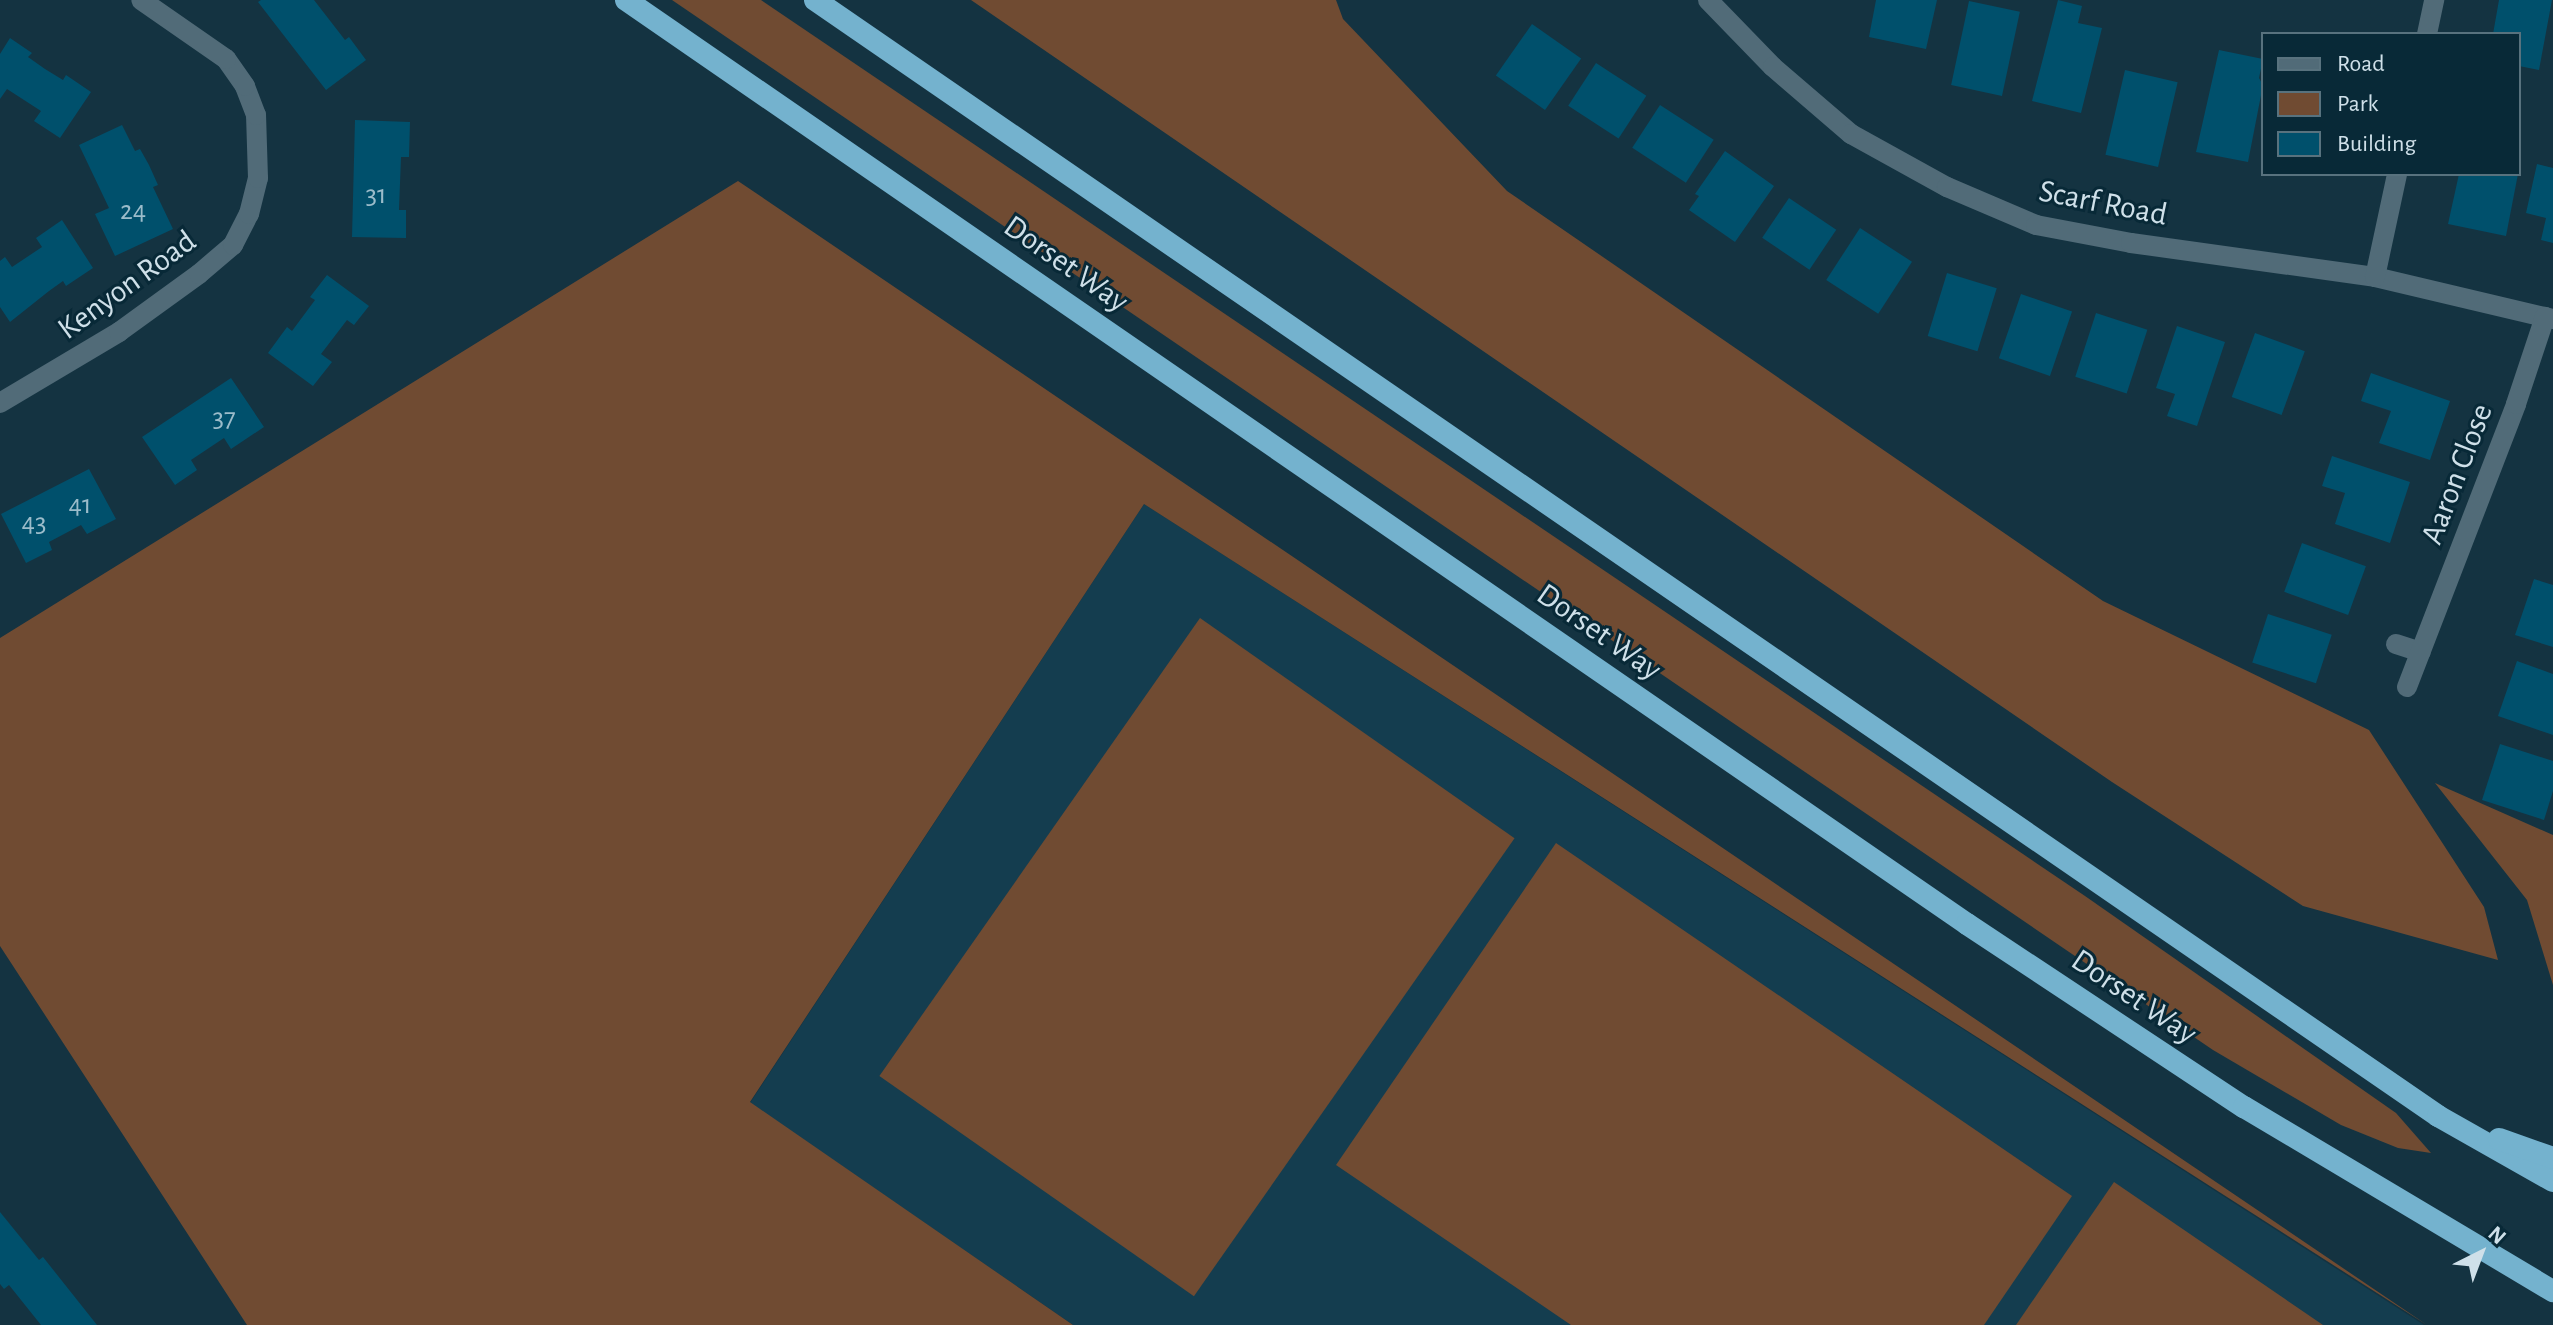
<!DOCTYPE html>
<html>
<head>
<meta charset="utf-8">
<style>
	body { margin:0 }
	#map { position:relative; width:2553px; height:1325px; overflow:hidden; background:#143341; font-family:"Alegreya Sans",sans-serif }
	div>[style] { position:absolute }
	.built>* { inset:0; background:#143d4f }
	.green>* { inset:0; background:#704b32; transform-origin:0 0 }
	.building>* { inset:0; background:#00506c; transform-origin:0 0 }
	.minor>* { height:20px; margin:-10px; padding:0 10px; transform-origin:10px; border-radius:10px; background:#516b78 }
	.trunk>* { height:22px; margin:-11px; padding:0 11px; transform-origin:11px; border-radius:11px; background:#74b2ce }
	span { translate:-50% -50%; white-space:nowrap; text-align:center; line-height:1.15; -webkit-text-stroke:6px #082937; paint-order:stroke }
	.number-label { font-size:28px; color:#9bbcca }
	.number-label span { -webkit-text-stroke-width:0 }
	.street-label { font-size:32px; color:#cfe0e9 }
	.legend { position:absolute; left:2261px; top:32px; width:260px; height:144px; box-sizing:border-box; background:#082937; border:2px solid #58727e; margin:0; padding:10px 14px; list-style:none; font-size:24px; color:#cfe0e9 }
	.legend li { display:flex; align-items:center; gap:16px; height:40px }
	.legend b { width:40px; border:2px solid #58727e }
	.north { position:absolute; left:2441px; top:1213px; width:80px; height:80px; -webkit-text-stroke:6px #082937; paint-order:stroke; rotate:42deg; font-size:22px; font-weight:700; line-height:32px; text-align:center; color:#cfe0e9 }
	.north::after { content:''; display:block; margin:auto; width:28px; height:36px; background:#cfe0e9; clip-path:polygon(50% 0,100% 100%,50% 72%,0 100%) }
</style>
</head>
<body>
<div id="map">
	<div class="built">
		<div style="clip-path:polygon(1144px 504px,2424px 1325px,1073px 1325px,750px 1103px)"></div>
	</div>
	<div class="green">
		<div style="clip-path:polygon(672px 0,761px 0,2085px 896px,2396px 1113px,2431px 1153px,2398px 1148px,2341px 1125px,2213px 1050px)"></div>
		<div style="clip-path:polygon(971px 0,1336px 0,1343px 19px,1507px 191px,2103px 601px,2369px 730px,2484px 907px,2498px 960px,2303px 906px,2112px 782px)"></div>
		<div style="clip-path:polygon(738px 181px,2427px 1325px,1144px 504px,750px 1102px,1073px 1325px,247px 1325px,0 946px,0 638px)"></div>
		<div style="left:1200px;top:618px;width:384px;height:559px;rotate:35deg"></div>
		<div style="clip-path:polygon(2435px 783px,2553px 835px,2553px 985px,2527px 900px)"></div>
		<div style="clip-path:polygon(1556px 843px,2072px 1196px,1984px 1325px,1571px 1325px,1336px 1165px)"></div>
		<div style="clip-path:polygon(2114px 1182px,2323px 1325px,2016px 1325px)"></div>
	</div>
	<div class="building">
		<div style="clip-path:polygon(261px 0,314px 0,345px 40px,349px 37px,366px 60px,326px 90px,258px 2px)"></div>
		<div style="clip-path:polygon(1876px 0,1937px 0,1926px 49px,1869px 37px)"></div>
		<div style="clip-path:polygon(2058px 0,2082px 6px,2078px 23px,2102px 28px,2081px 113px,2032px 101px)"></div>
		<div style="clip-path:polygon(2499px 0,2552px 0,2539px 70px,2519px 66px,2519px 34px,2493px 34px)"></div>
		<div style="left:1969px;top:1px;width:52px;height:86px;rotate:12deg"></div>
		<div style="left:1532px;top:24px;width:60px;height:63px;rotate:35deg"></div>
		<div style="clip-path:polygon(10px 38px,32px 53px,28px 57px,45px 69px,63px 80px,66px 75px,91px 92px,60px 138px,34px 121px,41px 111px,7px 89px,0 99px,0 54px)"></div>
		<div style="clip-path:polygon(2219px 50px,2263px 59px,2259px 78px,2263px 85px,2248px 162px,2196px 152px)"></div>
		<div style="left:1596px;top:63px;width:60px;height:51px;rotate:33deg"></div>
		<div style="left:2125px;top:70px;width:54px;height:87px;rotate:13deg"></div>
		<div style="left:1660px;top:105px;width:64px;height:51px;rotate:33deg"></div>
		<div style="clip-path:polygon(355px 120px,410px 122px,409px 157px,401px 157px,399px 210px,406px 210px,406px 238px,352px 237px)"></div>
		<div style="clip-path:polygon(122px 125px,135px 151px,140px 149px,149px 165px,158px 185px,153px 187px,173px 229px,115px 256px,95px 214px,109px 208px,79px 145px)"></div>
		<div style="clip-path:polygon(1725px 151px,1774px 186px,1735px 242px,1689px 210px,1699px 196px,1695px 194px)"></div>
		<div style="clip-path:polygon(2537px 164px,2553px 168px,2553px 243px,2541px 240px,2546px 218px,2526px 213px)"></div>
		<div style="clip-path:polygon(2459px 174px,2518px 174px,2506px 236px,2448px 224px)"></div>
		<div style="left:1789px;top:198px;width:57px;height:48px;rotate:34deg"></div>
		<div style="clip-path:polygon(62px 220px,93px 268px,66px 286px,63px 281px,49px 291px,10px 322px,0 307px,0 261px,5px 257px,12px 267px,42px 247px,36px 238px)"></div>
		<div style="left:1860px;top:228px;width:62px;height:62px;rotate:33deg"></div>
		<div style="left:1947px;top:273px;width:52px;height:66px;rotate:17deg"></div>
		<div style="clip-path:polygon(327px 275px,369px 306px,354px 325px,347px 320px,321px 354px,332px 362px,313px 386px,268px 353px,287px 327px,292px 331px,315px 300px,310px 297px)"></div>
		<div style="left:2021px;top:294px;width:54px;height:68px;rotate:19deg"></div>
		<div style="left:2096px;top:313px;width:54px;height:67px;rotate:18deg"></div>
		<div style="clip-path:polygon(2177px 326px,2225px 342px,2197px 426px,2167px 416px,2175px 394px,2156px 388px)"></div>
		<div style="left:2255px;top:333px;width:53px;height:68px;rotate:20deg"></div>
		<div style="clip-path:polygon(2371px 373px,2450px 401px,2430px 460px,2379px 443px,2391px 411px,2361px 401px)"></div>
		<div style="clip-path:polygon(231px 378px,264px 427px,231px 449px,224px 438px,191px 460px,197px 470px,175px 485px,142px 437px)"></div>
		<div style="clip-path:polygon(2332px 456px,2410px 482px,2390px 543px,2335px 524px,2345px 493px,2322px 486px)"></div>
		<div style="clip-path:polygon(89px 469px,116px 519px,87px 534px,81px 525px,49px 542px,52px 550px,26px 563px,1px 514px)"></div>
		<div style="left:2302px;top:543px;width:68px;height:52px;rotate:20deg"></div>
		<div style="clip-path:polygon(2534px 579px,2553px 585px,2553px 647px,2515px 635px)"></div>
		<div style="left:2268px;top:614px;width:67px;height:51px;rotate:18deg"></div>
		<div style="clip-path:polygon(2517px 661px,2553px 674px,2553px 735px,2498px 716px)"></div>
		<div style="clip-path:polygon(2500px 744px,2553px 761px,2553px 791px,2544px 820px,2482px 800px)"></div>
		<div style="clip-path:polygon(0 1212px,39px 1260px,43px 1257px,97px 1325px,41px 1325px,9px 1285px,4px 1289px,0 1284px)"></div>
	</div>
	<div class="minor">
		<div style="left:1708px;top:0;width:93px;rotate:45.9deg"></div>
		<div style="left:1773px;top:67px;width:103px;rotate:40.7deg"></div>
		<div style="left:1851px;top:134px;width:110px;rotate:28.9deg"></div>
		<div style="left:1947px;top:187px;width:97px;rotate:23.1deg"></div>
		<div style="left:2036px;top:225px;width:97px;rotate:10.7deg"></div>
		<div style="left:2131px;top:243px;width:246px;rotate:7.9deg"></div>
		<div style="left:2375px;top:277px;width:183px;rotate:13.3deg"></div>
		<div style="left:2427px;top:34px;width:35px;rotate:-78deg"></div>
		<div style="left:2375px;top:277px;width:105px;rotate:-77.9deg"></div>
		<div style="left:0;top:403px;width:139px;rotate:-30.8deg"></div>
		<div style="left:119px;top:332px;width:99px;rotate:-35.9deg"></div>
		<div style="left:199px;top:274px;width:45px;rotate:-40.5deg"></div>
		<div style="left:233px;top:245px;width:35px;rotate:-63deg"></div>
		<div style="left:249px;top:214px;width:37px;rotate:-76deg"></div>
		<div style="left:258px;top:178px;width:63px;rotate:-91.8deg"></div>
		<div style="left:256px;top:115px;width:31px;rotate:-111deg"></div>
		<div style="left:245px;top:86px;width:33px;rotate:-125deg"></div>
		<div style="left:226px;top:59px;width:103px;rotate:-145.2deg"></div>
		<div style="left:2396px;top:644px;width:26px;rotate:18deg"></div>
		<div style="left:2407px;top:687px;width:303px;rotate:-68.9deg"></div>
		<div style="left:2516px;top:404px;width:92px;rotate:-71.6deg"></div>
	</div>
	<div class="trunk">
		<div style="left:626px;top:0;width:1629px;rotate:34.57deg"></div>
		<div style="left:1967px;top:924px;width:332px;rotate:33.5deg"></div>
		<div style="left:2244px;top:1107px;width:360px;rotate:30.8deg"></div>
		<div style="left:815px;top:0;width:1970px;rotate:34.51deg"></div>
		<div style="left:2438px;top:1116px;width:132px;rotate:29.5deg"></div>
		<div style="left:2499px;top:1139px;width:57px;rotate:19.4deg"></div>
	</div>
	<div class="number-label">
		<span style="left:376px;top:195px">31</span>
		<span style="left:133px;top:211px">24</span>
		<span style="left:224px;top:418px">37</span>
		<span style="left:80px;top:505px">41</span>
		<span style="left:34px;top:523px">43</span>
	</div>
	<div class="street-label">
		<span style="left:2103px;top:203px;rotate:11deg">Scarf Road</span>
		<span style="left:1066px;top:264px;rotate:35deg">Dorset Way</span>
		<span style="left:127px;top:285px;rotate:-36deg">Kenyon Road</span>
		<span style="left:2457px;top:474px;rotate:-69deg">Aaron Close</span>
		<span style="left:1599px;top:632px;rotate:35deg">Dorset Way</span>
		<span style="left:2134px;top:997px;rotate:34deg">Dorset Way</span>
	</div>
	<ul class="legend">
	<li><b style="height:10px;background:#516b78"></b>Road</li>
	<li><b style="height:22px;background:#704b32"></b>Park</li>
	<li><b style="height:22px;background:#00506c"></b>Building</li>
	</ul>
	<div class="north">N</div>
</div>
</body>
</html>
